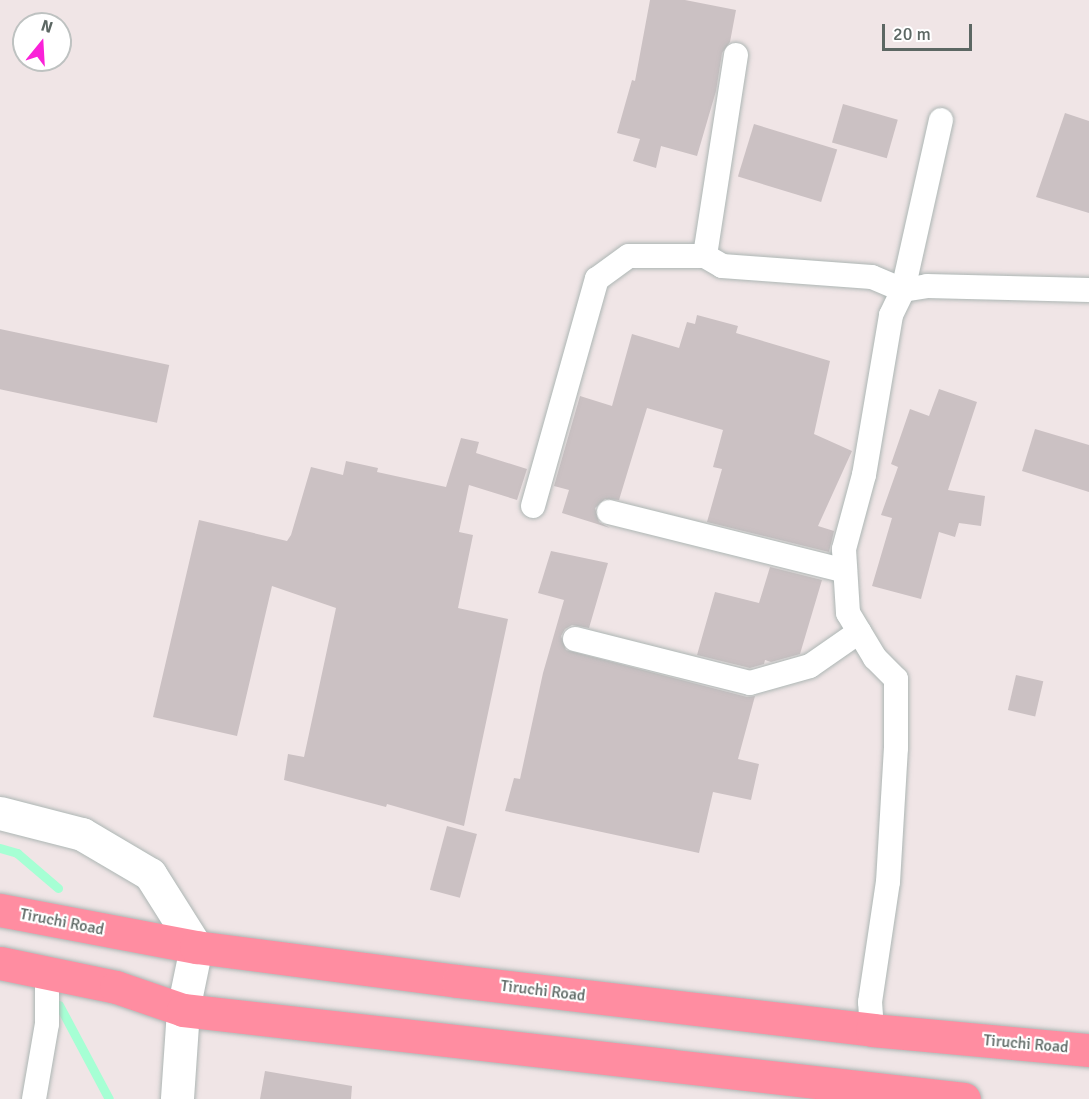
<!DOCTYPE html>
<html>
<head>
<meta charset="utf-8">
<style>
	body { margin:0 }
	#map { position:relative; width:1089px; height:1099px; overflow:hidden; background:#f0e5e6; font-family:Signika,sans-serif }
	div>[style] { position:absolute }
	.stream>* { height:9px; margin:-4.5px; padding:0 4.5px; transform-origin:4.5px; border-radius:4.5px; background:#a6ffd4 }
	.building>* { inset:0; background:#cbc1c3; transform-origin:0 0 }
	.roads { filter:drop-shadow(0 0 2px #adb6b4) drop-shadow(0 0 2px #adb6b4) }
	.street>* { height:24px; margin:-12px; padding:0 12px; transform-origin:12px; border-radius:12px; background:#fff }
	.secondary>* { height:33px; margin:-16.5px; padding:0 16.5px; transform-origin:16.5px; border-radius:16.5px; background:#fff }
	.highway>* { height:33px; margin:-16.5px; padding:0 16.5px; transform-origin:16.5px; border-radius:16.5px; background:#ff8da1 }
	span { translate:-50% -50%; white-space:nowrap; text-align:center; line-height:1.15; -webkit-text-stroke:4.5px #fff; paint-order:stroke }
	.street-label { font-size:16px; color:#5c6763 }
	.north { position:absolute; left:12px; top:12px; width:60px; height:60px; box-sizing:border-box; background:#fff; border:2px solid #bec2c1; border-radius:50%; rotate:18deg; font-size:16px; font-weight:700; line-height:24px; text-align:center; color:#5c6763 }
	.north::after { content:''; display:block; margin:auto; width:21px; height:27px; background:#fa21d8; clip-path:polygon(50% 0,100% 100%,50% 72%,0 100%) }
	.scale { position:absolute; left:882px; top:24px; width:90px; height:27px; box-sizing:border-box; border:3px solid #5c6763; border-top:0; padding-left:8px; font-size:18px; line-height:21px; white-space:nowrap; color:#5c6763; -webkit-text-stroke:4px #fff; paint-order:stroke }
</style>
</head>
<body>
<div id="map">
	<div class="stream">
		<div style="left:0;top:848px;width:18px;rotate:16deg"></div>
		<div style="left:17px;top:853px;width:54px;rotate:40.5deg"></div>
		<div style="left:59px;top:1005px;width:106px;rotate:62deg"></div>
	</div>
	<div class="building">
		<div style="clip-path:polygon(650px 0,685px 0,736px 10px,730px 42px,722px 53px,716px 91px,697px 156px,661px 146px,656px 168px,633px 161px,640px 139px,617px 133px,632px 80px,635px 81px)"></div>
		<div style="left:843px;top:104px;width:57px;height:40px;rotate:16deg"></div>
		<div style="clip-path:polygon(1065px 113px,1089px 121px,1089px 213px,1036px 197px)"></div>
		<div style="left:754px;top:124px;width:87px;height:55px;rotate:17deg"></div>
		<div style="clip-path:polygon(697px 315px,738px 326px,736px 333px,830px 361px,814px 434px,852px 451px,818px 526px,834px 531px,829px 552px,707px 522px,722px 469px,713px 467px,723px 430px,647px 408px,619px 500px,605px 499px,595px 508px,599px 522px,610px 528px,562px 513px,569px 490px,554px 486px,580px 396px,612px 406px,632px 334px,679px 348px,687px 322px,695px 324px)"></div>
		<div style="left:0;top:329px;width:173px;height:59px;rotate:12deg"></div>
		<div style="clip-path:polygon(939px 389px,977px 402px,948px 490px,985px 496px,981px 526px,959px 523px,955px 537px,939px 532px,921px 599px,872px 586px,892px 518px,881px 515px,898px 467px,891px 464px,910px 409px,929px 416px)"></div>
		<div style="clip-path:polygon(1035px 429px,1089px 445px,1089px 492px,1022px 471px)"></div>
		<div style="clip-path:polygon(461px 438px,479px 442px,476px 453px,527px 469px,517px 500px,469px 485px,459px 532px,473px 535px,458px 608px,508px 619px,464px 826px,387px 804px,386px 807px,284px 780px,288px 754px,304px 757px,336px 608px,272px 586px,237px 736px,153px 717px,199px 520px,287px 541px,291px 535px,311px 467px,343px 475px,346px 461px,378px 468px,377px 472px,446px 487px)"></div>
		<div style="clip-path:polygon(551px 551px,608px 563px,589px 628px,572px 625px,565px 629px,561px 636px,566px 650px,747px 697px,755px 696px,738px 759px,759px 764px,751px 800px,713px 792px,699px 853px,505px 811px,514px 778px,520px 779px,543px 673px,564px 600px,538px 593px)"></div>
		<div style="clip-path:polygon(770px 567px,822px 580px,800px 654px,771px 662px,765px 660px,764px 664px,750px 668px,697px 655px,715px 592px,759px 603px)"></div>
		<div style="left:1016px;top:675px;width:28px;height:36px;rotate:13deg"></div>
		<div style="left:447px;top:826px;width:31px;height:66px;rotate:15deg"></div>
		<div style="clip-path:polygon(265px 1071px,352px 1086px,351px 1099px,260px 1099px)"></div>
	</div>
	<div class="roads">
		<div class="street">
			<div style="left:736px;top:55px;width:203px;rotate:98.8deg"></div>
			<div style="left:705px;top:256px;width:20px;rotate:30deg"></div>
			<div style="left:722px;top:266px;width:150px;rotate:4.2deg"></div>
			<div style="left:872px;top:277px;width:34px;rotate:23deg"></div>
			<div style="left:903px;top:290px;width:174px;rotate:-77.4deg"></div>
			<div style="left:533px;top:506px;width:236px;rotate:-74.3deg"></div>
			<div style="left:597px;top:279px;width:39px;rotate:-36deg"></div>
			<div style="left:629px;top:256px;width:76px"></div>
			<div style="left:609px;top:512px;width:243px;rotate:14deg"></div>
			<div style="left:575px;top:639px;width:180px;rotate:14.1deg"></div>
			<div style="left:750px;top:683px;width:62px;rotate:-15.8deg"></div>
			<div style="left:810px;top:666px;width:60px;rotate:-34.8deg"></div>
			<div style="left:872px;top:1030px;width:28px;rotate:-94deg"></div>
			<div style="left:870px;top:1002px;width:121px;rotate:-81.5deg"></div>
			<div style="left:888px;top:882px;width:134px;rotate:-86.6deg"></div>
			<div style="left:896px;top:748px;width:69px;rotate:-90deg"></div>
			<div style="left:896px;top:679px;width:30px;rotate:-135deg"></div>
			<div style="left:875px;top:658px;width:52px;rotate:-121deg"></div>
			<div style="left:848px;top:613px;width:64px;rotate:-93.6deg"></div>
			<div style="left:844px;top:549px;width:77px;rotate:-74.9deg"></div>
			<div style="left:864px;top:475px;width:162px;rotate:-80.4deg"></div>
			<div style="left:891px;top:315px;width:28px;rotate:-64deg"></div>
			<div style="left:903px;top:290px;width:24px;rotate:-9deg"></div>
			<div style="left:927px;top:286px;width:162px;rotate:1.4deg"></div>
			<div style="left:34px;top:1099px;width:76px;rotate:-80.2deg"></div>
			<div style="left:47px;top:1024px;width:51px;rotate:-90deg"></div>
		</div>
		<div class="secondary">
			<div style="left:0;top:813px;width:85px;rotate:14.4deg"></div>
			<div style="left:82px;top:834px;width:79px;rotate:30.5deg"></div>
			<div style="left:150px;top:874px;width:86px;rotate:57.8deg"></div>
			<div style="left:196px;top:947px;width:64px;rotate:101.7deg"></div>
			<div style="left:183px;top:1010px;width:89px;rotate:93.9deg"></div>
		</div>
		<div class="highway">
			<div style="left:0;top:910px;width:199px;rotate:10.7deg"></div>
			<div style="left:196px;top:947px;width:264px;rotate:7.4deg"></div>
			<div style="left:458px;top:981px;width:417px;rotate:6.7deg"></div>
			<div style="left:872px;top:1030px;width:218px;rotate:5.3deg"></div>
			<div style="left:0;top:963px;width:118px;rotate:11.7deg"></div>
			<div style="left:116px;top:987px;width:71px;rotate:18.9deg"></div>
			<div style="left:183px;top:1010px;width:786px;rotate:6.5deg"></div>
		</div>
	</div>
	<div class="street-label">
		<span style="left:62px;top:922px;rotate:11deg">Tiruchi Road</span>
		<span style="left:543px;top:991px;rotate:7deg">Tiruchi Road</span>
		<span style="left:1026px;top:1044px;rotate:5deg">Tiruchi Road</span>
	</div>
	<div class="north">N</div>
	<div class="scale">20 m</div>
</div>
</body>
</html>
